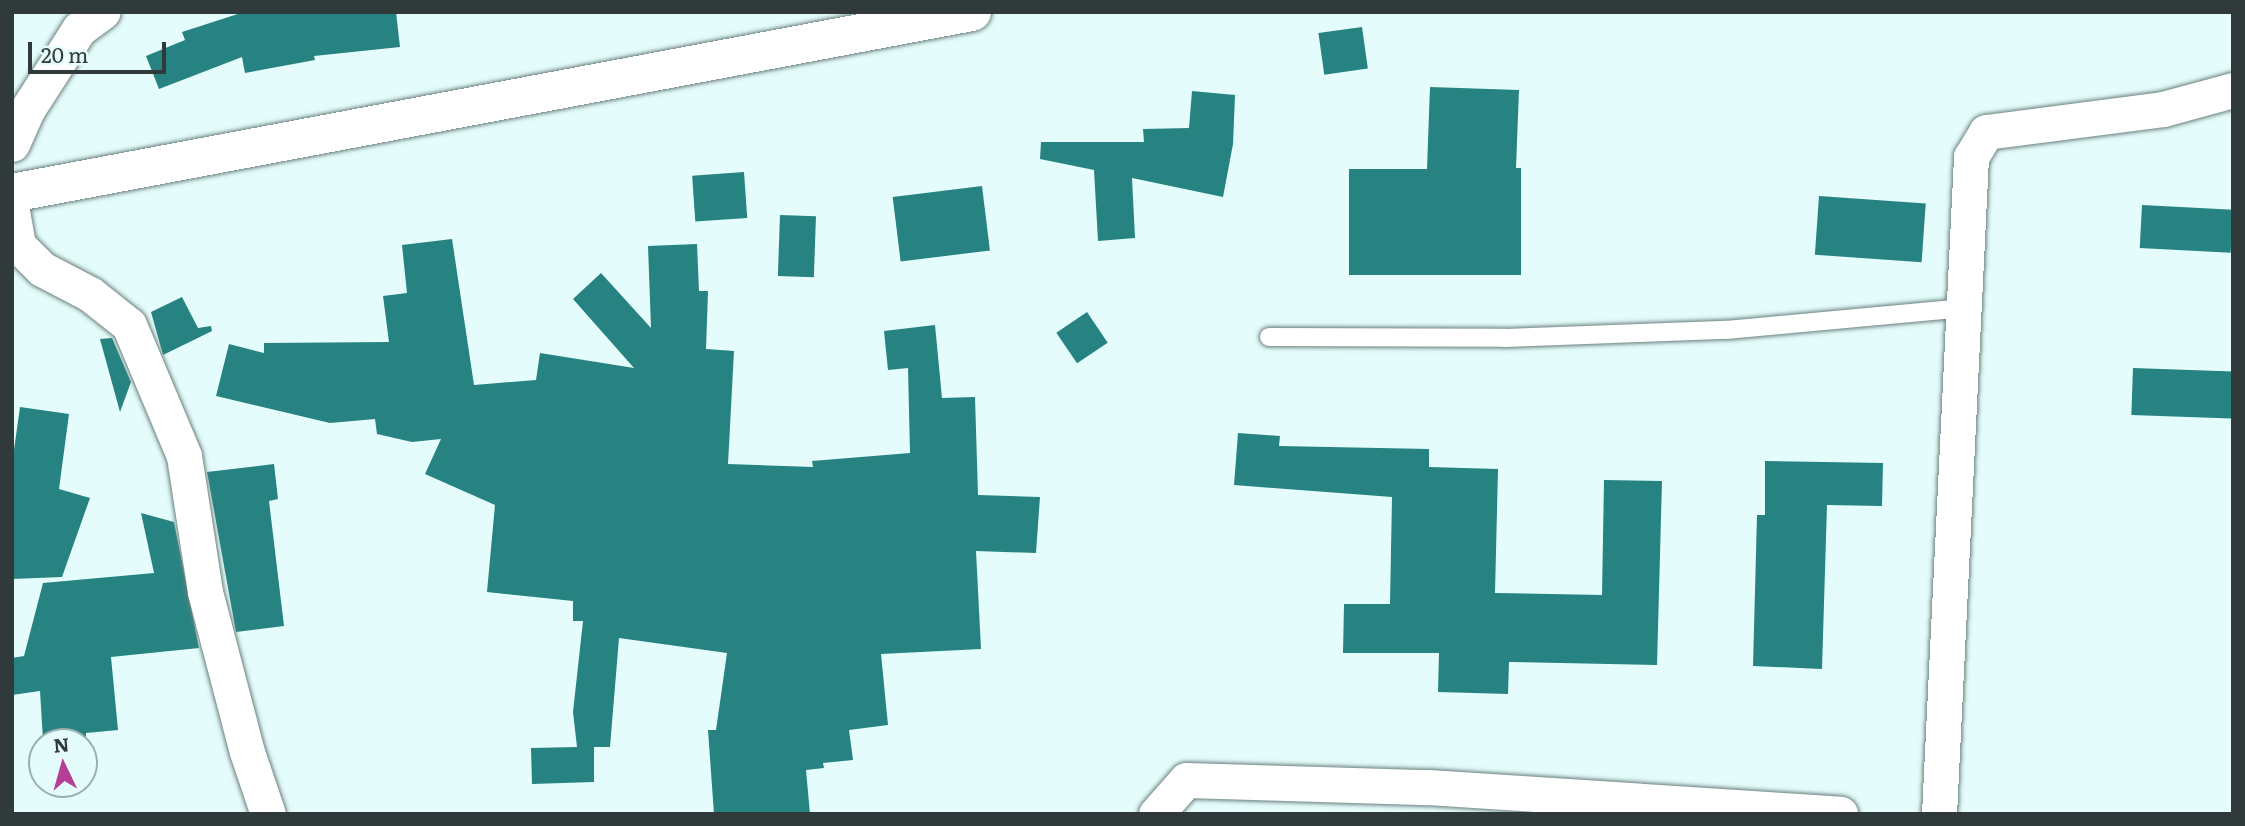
<!DOCTYPE html>
<html>
<head>
<meta charset="utf-8">
<style>
	body { margin:0 }
	#map { position:relative; width:2245px; height:826px; overflow:hidden; background:#e4fcfb; font-family:Literata,serif }
	div>[style] { position:absolute }
	.building>* { inset:0; background:#278381; transform-origin:0 0 }
	.roads { filter:drop-shadow(0 0 2px #6b807f) drop-shadow(0 0 2px #6b807f) }
	.lane>* { height:18px; margin:-9px; padding:0 9px; transform-origin:9px; border-radius:9px; background:#fff }
	.street>* { height:35px; margin:-17.5px; padding:0 17.5px; transform-origin:17.5px; border-radius:17.5px; background:#fff }
	.secondary>* { height:38px; margin:-19px; padding:0 19px; transform-origin:19px; border-radius:19px; background:#fff }
	span { translate:-50% -50%; white-space:nowrap; text-align:center; line-height:1.15; -webkit-text-stroke:7px #e4fcfb; paint-order:stroke }
	.frame { position:absolute; inset:0; border:14px solid #313a3a; pointer-events:none }
	.north { position:absolute; left:28px; top:728px; width:70px; height:70px; box-sizing:border-box; background:#e4fcfb; border:2px solid #9caeae; border-radius:50%; rotate:355deg; font-size:19px; font-weight:700; line-height:28px; text-align:center; color:#313a3a }
	.north::after { content:''; display:block; margin:auto; width:24px; height:32px; background:#b53f96; clip-path:polygon(50% 0,100% 100%,50% 72%,0 100%) }
	.scale { position:absolute; left:28px; top:42px; width:138px; height:32px; box-sizing:border-box; border:4px solid #313a3a; border-top:0; padding-left:9px; font-size:21px; line-height:24px; white-space:nowrap; color:#313a3a; -webkit-text-stroke:5px #e4fcfb; paint-order:stroke }
</style>
</head>
<body>
<div id="map">
	<div class="building">
		<div style="clip-path:polygon(244px 12px,396px 12px,400px 47px,314px 56px,315px 60px,245px 73px,242px 57px,159px 89px,146px 56px,185px 40px,182px 32px)"></div>
		<div style="left:1362px;top:27px;width:42px;height:44px;rotate:82deg"></div>
		<div style="clip-path:polygon(1430px 87px,1519px 90px,1516px 168px,1521px 168px,1521px 275px,1349px 275px,1349px 169px,1427px 169px)"></div>
		<div style="clip-path:polygon(1192px 91px,1235px 95px,1233px 144px,1223px 197px,1132px 178px,1135px 238px,1098px 241px,1094px 170px,1040px 159px,1041px 142px,1144px 142px,1143px 129px,1189px 128px)"></div>
		<div style="left:744px;top:172px;width:46px;height:52px;rotate:86deg"></div>
		<div style="left:982px;top:186px;width:65px;height:90px;rotate:83deg"></div>
		<div style="left:1819px;top:196px;width:107px;height:59px;rotate:4deg"></div>
		<div style="left:2142px;top:205px;width:91px;height:43px;rotate:3deg"></div>
		<div style="left:780px;top:215px;width:36px;height:61px;rotate:2deg"></div>
		<div style="clip-path:polygon(452px 239px,474px 385px,536px 380px,540px 353px,634px 368px,573px 299px,601px 273px,651px 328px,648px 246px,697px 244px,699px 291px,708px 291px,706px 349px,734px 351px,728px 464px,813px 467px,812px 461px,910px 453px,908px 368px,888px 370px,884px 331px,935px 325px,942px 398px,975px 397px,978px 495px,1040px 497px,1036px 553px,976px 551px,981px 649px,881px 654px,888px 725px,849px 730px,853px 760px,823px 763px,824px 768px,806px 770px,810px 814px,714px 814px,708px 730px,716px 730px,727px 653px,619px 638px,610px 747px,594px 747px,594px 782px,532px 784px,531px 748px,577px 747px,573px 712px,583px 621px,573px 621px,573px 601px,487px 592px,495px 505px,425px 474px,441px 439px,412px 442px,377px 434px,375px 419px,330px 423px,216px 396px,229px 344px,264px 353px,264px 343px,389px 342px,383px 296px,407px 293px,402px 245px)"></div>
		<div style="clip-path:polygon(182px 297px,198px 328px,211px 326px,212px 331px,163px 355px,151px 312px)"></div>
		<div style="left:1087px;top:312px;width:37px;height:37px;rotate:56deg"></div>
		<div style="clip-path:polygon(112px 338px,131px 382px,120px 412px,100px 339px)"></div>
		<div style="left:2133px;top:368px;width:100px;height:47px;rotate:2deg"></div>
		<div style="clip-path:polygon(20px 407px,69px 414px,59px 489px,90px 498px,62px 577px,12px 579px,12px 464px)"></div>
		<div style="clip-path:polygon(1238px 433px,1280px 436px,1279px 446px,1429px 449px,1429px 467px,1498px 469px,1495px 593px,1602px 595px,1604px 480px,1662px 481px,1657px 665px,1509px 662px,1508px 694px,1438px 692px,1439px 653px,1343px 653px,1344px 604px,1390px 604px,1392px 497px,1234px 485px)"></div>
		<div style="clip-path:polygon(1765px 461px,1883px 463px,1882px 506px,1827px 505px,1822px 669px,1753px 666px,1757px 515px,1765px 515px)"></div>
		<div style="clip-path:polygon(274px 464px,278px 499px,269px 501px,284px 626px,236px 632px,207px 472px)"></div>
		<div style="clip-path:polygon(141px 513px,174px 522px,199px 648px,111px 657px,118px 730px,86px 733px,86px 739px,43px 740px,40px 691px,12px 695px,12px 658px,24px 656px,43px 583px,154px 573px)"></div>
	</div>
	<div class="roads">
		<div class="lane">
			<div style="left:1269px;top:337px;width:236px;rotate:0.2deg"></div>
			<div style="left:1505px;top:338px;width:222px;rotate:-2.1deg"></div>
			<div style="left:1727px;top:330px;width:238px;rotate:-5.3deg"></div>
		</div>
		<div class="street">
			<div style="left:12px;top:144px;width:37px;rotate:-66deg"></div>
			<div style="left:27px;top:110px;width:96px;rotate:-57.3deg"></div>
			<div style="left:79px;top:29px;width:29px;rotate:-36deg"></div>
			<div style="left:12px;top:211px;width:35px;rotate:80deg"></div>
			<div style="left:18px;top:245px;width:34px;rotate:45deg"></div>
			<div style="left:42px;top:269px;width:54px;rotate:27.5deg"></div>
			<div style="left:90px;top:294px;width:50px;rotate:38.5deg"></div>
			<div style="left:129px;top:325px;width:142px;rotate:67.2deg"></div>
			<div style="left:184px;top:456px;width:138px;rotate:81.2deg"></div>
			<div style="left:205px;top:592px;width:165px;rotate:75.3deg"></div>
			<div style="left:247px;top:752px;width:65px;rotate:71.3deg"></div>
			<div style="left:1156px;top:814px;width:45px;rotate:-48.6deg"></div>
			<div style="left:1186px;top:780px;width:242px;rotate:1.7deg"></div>
			<div style="left:1428px;top:787px;width:413px;rotate:3.7deg"></div>
			<div style="left:1939px;top:814px;width:658px;rotate:-87.21deg"></div>
			<div style="left:1971px;top:157px;width:29px;rotate:-59deg"></div>
			<div style="left:1986px;top:132px;width:178px;rotate:-7.4deg"></div>
			<div style="left:2163px;top:109px;width:73px;rotate:-15.2deg"></div>
		</div>
		<div class="secondary">
			<div style="left:12px;top:193px;width:977px;rotate:-10.68deg"></div>
		</div>
	</div>
	<div class="frame"></div>
	<div class="north">N</div>
	<div class="scale">20 m</div>
</div>
</body>
</html>
